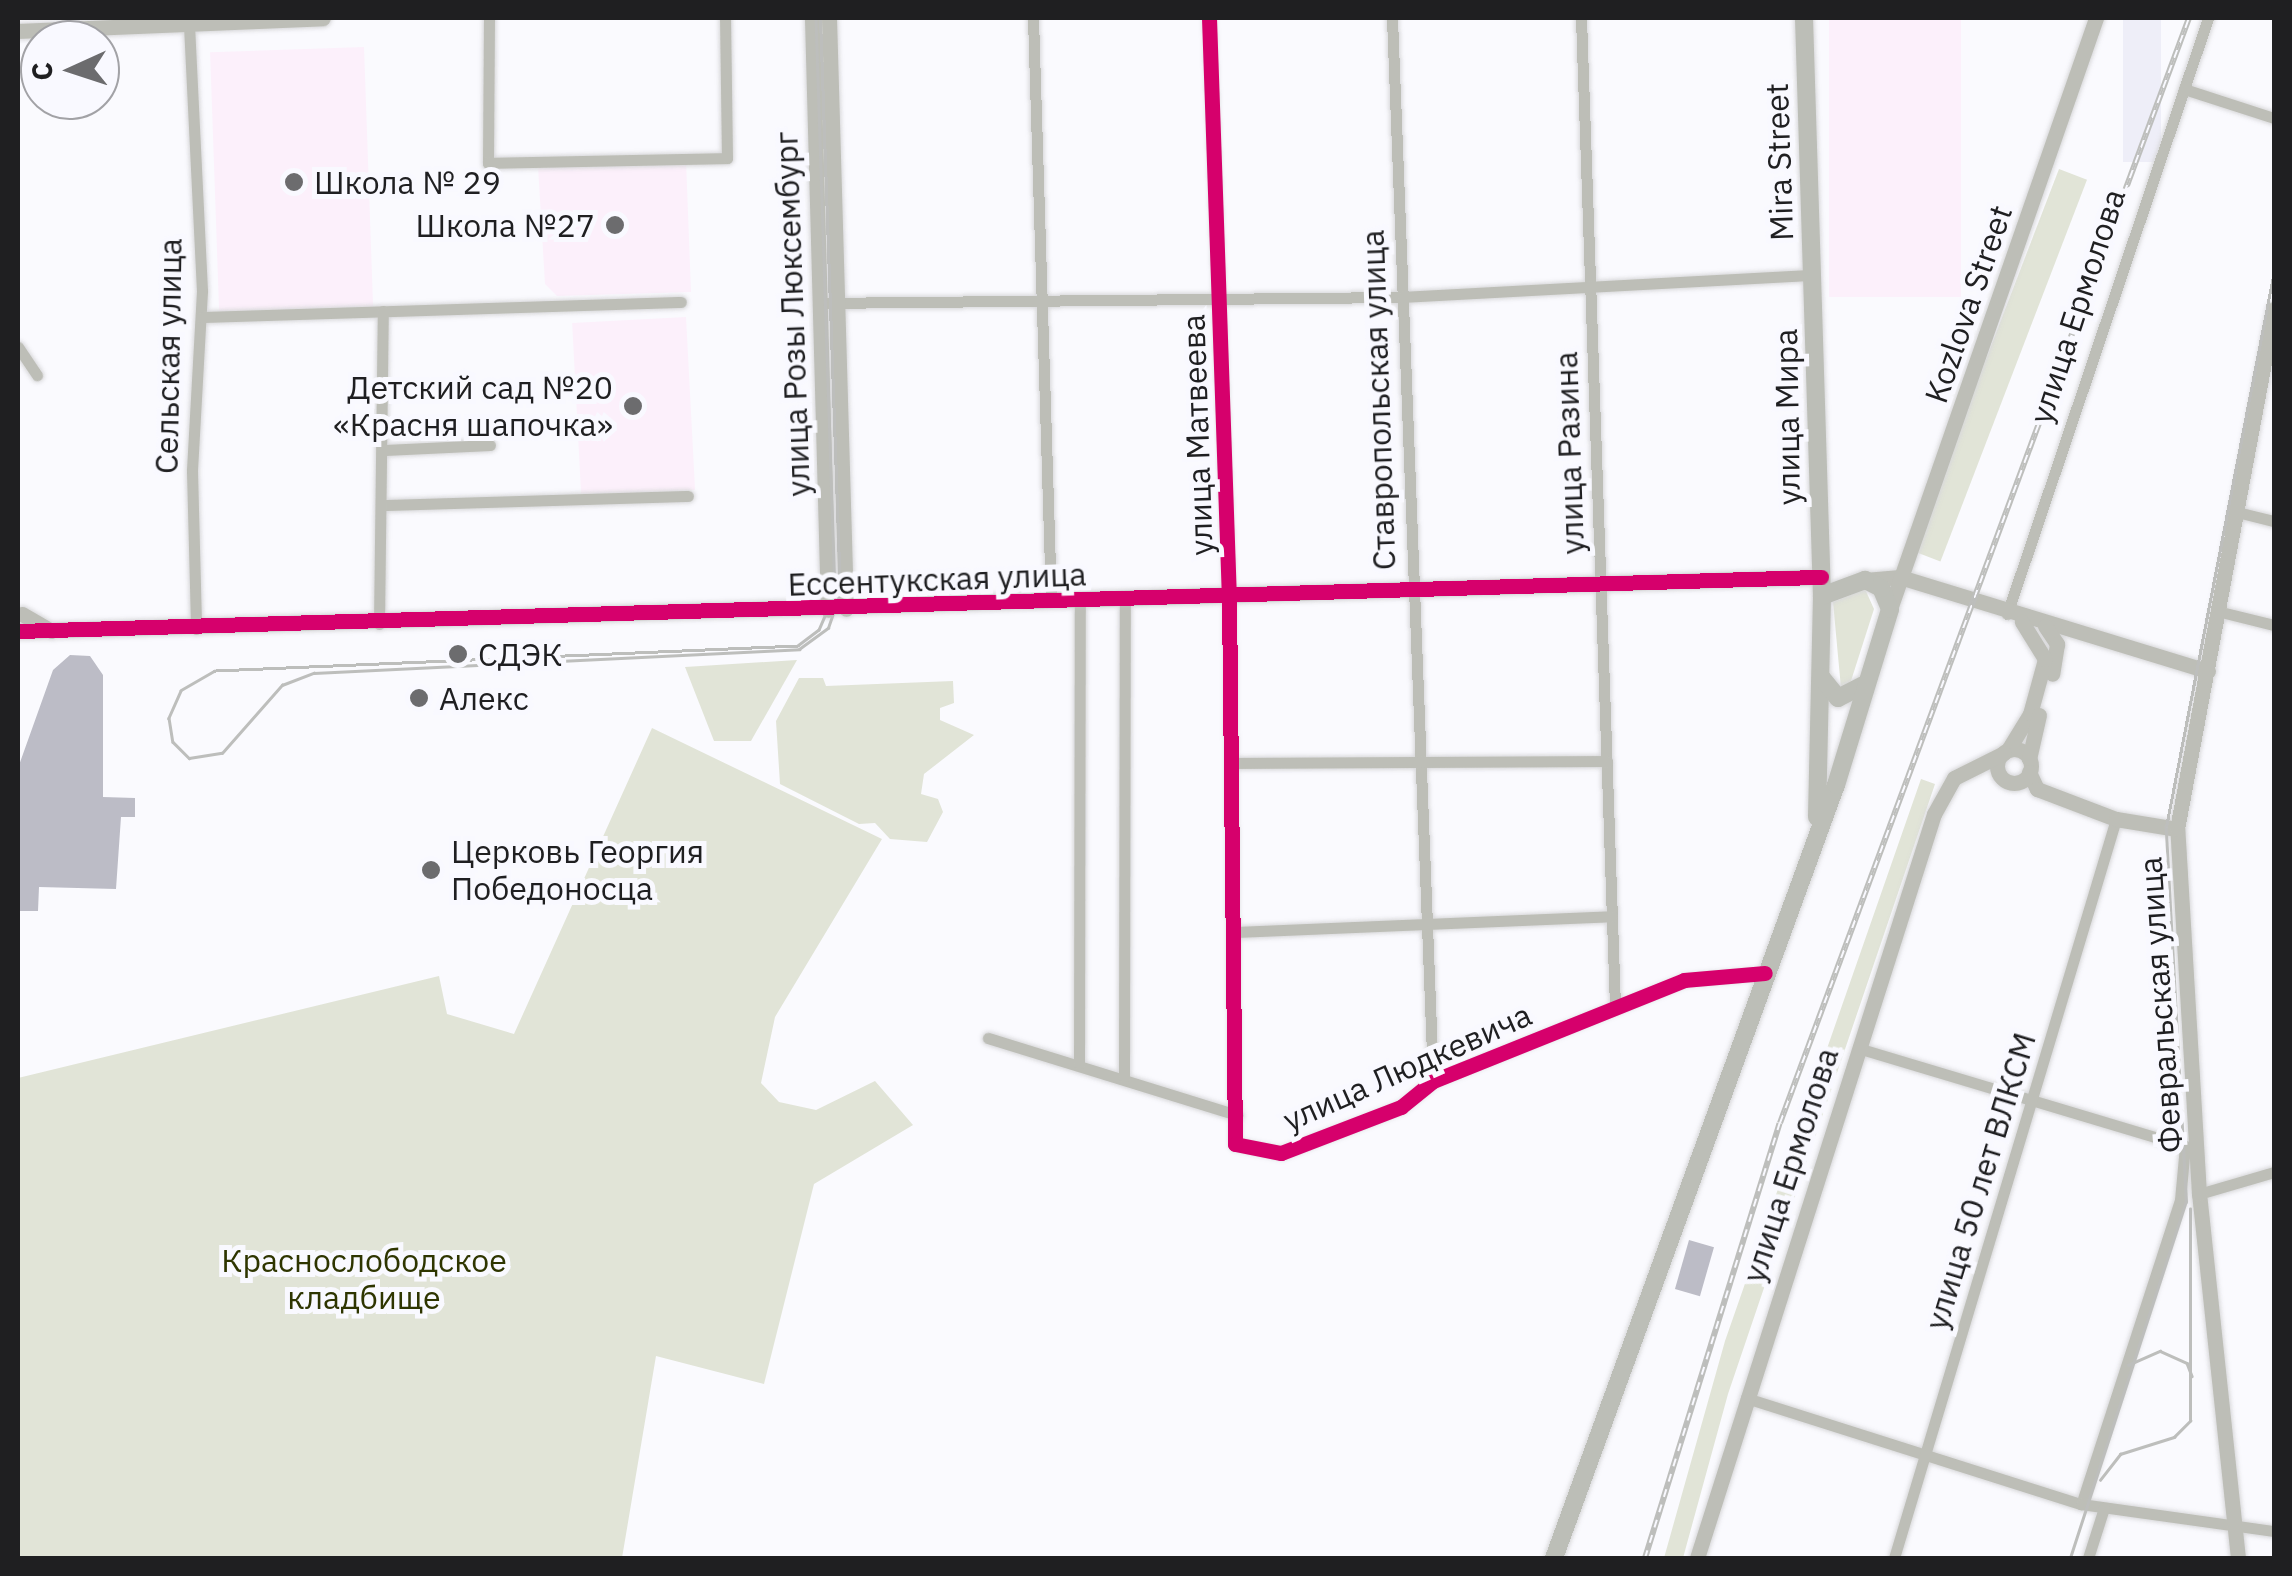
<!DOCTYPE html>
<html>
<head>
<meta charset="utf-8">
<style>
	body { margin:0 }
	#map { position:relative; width:2292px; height:1576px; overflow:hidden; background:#fafafe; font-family:"IBM Plex Sans",sans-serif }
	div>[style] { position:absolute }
	.built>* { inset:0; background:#eeeef8; transform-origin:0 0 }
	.education>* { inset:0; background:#fcf0fb; transform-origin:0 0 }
	.green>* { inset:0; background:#e1e4d7; transform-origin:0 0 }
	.building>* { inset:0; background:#bcbcc6; transform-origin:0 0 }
	.roads { filter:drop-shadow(0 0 2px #d8d8da) drop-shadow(0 0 2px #d8d8da) }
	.minor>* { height:11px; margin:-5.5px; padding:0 5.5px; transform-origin:5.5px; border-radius:5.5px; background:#bdbeb7 }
	.tertiary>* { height:15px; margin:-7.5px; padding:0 7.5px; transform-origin:7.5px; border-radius:7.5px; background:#bdbeb7 }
	.tertiary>.ring { margin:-7.5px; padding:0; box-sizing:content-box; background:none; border:15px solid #bdbeb7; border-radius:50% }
	.secondary>* { height:18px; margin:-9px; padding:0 9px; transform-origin:9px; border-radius:9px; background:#bcbeb7 }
	.tram>* { height:2.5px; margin:-1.25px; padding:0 1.25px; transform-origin:1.25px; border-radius:1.25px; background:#bdbebc }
	.rail>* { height:6px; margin-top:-3px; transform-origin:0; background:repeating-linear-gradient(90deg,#f9f9ff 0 8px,#bdbebc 0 16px); box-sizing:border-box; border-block:2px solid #bdbebc }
	.cycleway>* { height:15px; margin:-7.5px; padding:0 7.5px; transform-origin:7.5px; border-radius:7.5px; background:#d6006c }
	.dots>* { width:28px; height:28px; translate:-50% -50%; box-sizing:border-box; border:5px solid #f9f9ff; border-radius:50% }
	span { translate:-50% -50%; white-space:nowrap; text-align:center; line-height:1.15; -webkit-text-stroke:10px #f9f9ff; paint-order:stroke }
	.street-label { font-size:32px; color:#1f1f21 }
	.poi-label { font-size:32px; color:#1f1f21 }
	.left { translate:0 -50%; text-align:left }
	.right { translate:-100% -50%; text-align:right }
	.park-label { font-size:32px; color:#2e3500 }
	.frame { position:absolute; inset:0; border:20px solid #1f1f21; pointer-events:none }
	.north { position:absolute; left:20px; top:20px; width:100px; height:100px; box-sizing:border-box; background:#f9f9ff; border:2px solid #a2a2a6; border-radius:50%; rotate:267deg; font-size:28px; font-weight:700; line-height:40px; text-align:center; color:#1f1f21 }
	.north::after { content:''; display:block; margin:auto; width:35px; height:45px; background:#6c6c6e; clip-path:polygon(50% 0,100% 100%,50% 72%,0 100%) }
</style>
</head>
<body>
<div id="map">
	<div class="built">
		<div style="left:2123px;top:18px;width:38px;height:144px"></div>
	</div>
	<div class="education">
		<div style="left:1829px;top:18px;width:132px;height:279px"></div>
		<div style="left:364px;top:47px;width:261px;height:154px;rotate:88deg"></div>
		<div style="clip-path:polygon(686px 161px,691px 292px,557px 296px,545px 284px,538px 166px)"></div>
		<div style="left:686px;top:317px;width:173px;height:114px;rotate:87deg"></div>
	</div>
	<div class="green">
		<div style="left:2059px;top:169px;width:30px;height:409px;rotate:21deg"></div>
		<div style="clip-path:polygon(1865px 589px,1874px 609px,1850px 684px,1841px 688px,1833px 602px)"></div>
		<div style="clip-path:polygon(797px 660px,751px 741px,714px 741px,685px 667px)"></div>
		<div style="clip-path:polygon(799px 678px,823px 678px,826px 686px,953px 681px,954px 703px,940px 708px,940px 720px,974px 735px,924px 774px,921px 794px,938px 799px,943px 812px,927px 842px,890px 839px,875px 823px,859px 824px,780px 784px,776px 721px)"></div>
		<div style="clip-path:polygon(652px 728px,882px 839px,775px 1017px,761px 1083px,779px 1102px,816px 1110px,875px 1081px,913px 1125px,814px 1184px,764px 1384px,656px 1356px,622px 1558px,18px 1558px,18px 1078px,439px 976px,447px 1014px,514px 1034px)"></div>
		<div style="clip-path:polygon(1921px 779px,1935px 784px,1728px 1394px,1683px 1558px,1664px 1558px,1725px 1341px)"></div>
	</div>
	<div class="building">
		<div style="clip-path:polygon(70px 655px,90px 656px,103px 675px,103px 797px,135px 798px,135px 817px,121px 817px,116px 889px,39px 887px,38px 911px,18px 911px,18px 768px,53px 670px)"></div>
		<div style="left:1689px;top:1240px;width:26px;height:51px;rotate:16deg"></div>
	</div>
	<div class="roads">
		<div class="minor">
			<div style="left:489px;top:18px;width:145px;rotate:90.4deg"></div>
			<div style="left:488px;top:163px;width:239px;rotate:-1.2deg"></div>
			<div style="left:727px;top:158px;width:140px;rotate:-90.8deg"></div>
			<div style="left:1033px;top:18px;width:584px;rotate:88.23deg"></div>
			<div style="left:1209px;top:18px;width:580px;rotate:88.03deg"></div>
			<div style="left:1229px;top:598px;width:546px;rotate:89.37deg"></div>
			<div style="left:1235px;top:1144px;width:47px;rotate:11.1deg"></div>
			<div style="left:1281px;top:1153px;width:129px;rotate:-21deg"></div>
			<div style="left:1401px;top:1107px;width:41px;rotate:-39.1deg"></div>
			<div style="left:1433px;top:1081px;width:271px;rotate:-21.9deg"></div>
			<div style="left:1684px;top:980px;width:81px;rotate:-4.9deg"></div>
			<div style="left:1392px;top:18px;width:1064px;rotate:87.79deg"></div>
			<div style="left:1581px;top:18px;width:989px;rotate:88.03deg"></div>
			<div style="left:189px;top:25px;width:266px;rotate:87.2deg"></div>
			<div style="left:202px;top:291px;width:180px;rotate:93.2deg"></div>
			<div style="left:192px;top:471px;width:158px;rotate:88.5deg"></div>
			<div style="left:2184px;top:89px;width:95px;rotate:17.9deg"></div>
			<div style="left:818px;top:303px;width:584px;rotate:-0.59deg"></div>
			<div style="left:1402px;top:297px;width:412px;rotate:-3.1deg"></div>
			<div style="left:201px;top:317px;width:480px;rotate:-1.8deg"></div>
			<div style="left:18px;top:347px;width:34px;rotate:56deg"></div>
			<div style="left:385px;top:450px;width:105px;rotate:-2.7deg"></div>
			<div style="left:384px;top:505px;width:304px;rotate:-1.7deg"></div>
			<div style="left:2237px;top:512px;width:38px;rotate:14deg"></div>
			<div style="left:2217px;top:611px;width:59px;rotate:13.8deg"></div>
			<div style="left:2007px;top:614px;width:629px;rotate:-71.36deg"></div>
			<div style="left:379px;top:624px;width:313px;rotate:-89.3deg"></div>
			<div style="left:1231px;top:763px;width:376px;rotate:-0.3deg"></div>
			<div style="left:1235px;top:932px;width:377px;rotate:-2.4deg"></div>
			<div style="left:988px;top:1038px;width:261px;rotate:17.2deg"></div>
			<div style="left:1858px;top:1048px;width:341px;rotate:16.7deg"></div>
			<div style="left:2185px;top:1146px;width:54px;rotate:95.3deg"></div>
			<div style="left:2180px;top:1200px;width:320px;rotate:108deg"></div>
			<div style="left:1079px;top:1063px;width:462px;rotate:-89.9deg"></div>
			<div style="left:1124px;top:1076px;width:475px;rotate:-89.9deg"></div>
			<div style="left:2199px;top:1194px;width:78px;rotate:-16.3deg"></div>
			<div style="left:1746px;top:1398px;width:351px;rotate:17.6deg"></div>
			<div style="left:2081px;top:1504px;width:195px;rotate:8deg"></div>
			<div style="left:1894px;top:1558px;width:772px;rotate:-73.28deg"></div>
			<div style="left:2088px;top:1558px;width:52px;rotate:-72.3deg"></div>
		</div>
		<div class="tertiary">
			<div style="left:812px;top:18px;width:592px;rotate:88.45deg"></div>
			<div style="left:829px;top:18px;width:591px;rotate:88.35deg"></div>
			<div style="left:18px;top:31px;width:305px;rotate:-2.4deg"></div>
			<div style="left:1865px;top:580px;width:35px;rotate:-5deg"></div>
			<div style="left:1900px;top:577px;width:322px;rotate:17deg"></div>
			<div style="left:1890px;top:609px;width:626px;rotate:-70.78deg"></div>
			<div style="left:22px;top:614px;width:34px;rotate:30deg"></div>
			<div style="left:2045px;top:626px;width:22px;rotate:56deg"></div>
			<div style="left:2057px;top:644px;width:30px;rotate:99deg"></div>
			<div style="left:18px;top:631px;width:1804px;rotate:-1.72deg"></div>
			<div class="ring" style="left:1997px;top:749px;width:19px;height:19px"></div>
			<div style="left:2008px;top:750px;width:42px;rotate:-58.6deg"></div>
			<div style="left:2030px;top:714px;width:57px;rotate:-74.7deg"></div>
			<div style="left:2045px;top:659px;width:44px;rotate:-121.9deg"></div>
			<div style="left:2029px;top:759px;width:45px;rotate:-77.2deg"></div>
			<div style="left:2029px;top:772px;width:19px;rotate:65deg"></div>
			<div style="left:2037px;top:789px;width:85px;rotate:20.8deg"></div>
			<div style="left:2116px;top:819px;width:62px;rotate:9.3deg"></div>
			<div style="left:1697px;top:1558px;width:781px;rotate:-72.33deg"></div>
			<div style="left:1934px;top:814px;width:41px;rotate:-60.9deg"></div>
			<div style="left:1954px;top:778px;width:56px;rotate:-26.6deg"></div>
			<div style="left:2238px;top:1558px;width:366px;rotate:-96.1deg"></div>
			<div style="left:2199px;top:1194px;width:366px;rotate:-93.4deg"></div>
			<div style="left:2177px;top:829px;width:529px;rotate:-79.43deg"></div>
		</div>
		<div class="secondary">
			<div style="left:1804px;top:18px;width:578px;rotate:88.22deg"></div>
			<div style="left:1822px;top:596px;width:221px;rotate:91.3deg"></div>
			<div style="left:1821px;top:677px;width:27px;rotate:51deg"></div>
			<div style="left:1838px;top:698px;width:28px;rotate:-27deg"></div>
			<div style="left:1554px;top:1558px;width:823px;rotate:-69.96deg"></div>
			<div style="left:1836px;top:785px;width:184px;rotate:-72.9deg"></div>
			<div style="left:1890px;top:609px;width:23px;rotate:-113deg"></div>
			<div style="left:1881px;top:588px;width:18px;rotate:-153deg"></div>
			<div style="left:1865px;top:580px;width:46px;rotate:159.6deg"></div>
		</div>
	</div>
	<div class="tram">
		<div style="left:816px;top:18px;width:575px;rotate:88.11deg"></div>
		<div style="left:835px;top:593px;width:40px;rotate:113.4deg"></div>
		<div style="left:819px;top:630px;width:26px;rotate:143deg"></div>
		<div style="left:798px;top:646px;width:584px;rotate:177.54deg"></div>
		<div style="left:215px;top:671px;width:39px;rotate:150deg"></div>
		<div style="left:181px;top:691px;width:30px;rotate:114deg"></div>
		<div style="left:169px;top:718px;width:24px;rotate:81deg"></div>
		<div style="left:173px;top:742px;width:23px;rotate:45deg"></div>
		<div style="left:189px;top:758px;width:33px;rotate:-9deg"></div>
		<div style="left:222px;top:753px;width:91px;rotate:-48.6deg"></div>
		<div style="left:282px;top:685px;width:34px;rotate:-21deg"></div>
		<div style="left:314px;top:673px;width:486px;rotate:-2.8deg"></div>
		<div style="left:799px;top:649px;width:36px;rotate:-36deg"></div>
		<div style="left:828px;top:628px;width:36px;rotate:-71deg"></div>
		<div style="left:840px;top:594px;width:576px;rotate:-91.99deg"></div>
		<div style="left:2128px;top:1365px;width:35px;rotate:-24deg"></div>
		<div style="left:2160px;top:1351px;width:30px;rotate:24deg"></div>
		<div style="left:2187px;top:1363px;width:14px;rotate:69deg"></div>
		<div style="left:2100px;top:1480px;width:33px;rotate:-52deg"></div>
		<div style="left:2120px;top:1454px;width:57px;rotate:-17.5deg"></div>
		<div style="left:2174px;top:1437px;width:23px;rotate:-45deg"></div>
		<div style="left:2190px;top:1421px;width:212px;rotate:-90deg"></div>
		<div style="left:2070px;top:1558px;width:374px;rotate:-72deg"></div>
		<div style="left:2186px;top:1202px;width:376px;rotate:-93.1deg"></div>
		<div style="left:2166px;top:827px;width:566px;rotate:-79.01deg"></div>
	</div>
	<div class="rail">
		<div style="left:1645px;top:1558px;width:455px;rotate:-72.8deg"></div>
		<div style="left:1780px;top:1123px;width:1178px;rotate:-69.69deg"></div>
	</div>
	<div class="cycleway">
		<div style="left:1209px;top:18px;width:580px;rotate:88.03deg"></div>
		<div style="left:1229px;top:598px;width:546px;rotate:89.37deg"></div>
		<div style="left:1235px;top:1144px;width:47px;rotate:11.1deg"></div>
		<div style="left:1281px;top:1153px;width:129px;rotate:-21deg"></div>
		<div style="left:1401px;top:1107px;width:41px;rotate:-39.1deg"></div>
		<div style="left:1433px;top:1081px;width:271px;rotate:-21.9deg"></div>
		<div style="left:1684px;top:980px;width:81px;rotate:-4.9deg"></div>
		<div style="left:18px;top:631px;width:1804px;rotate:-1.72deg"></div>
	</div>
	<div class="dots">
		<div style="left:294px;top:182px;background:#6c6c6e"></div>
		<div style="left:615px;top:225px;background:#6c6c6e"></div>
		<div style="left:633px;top:406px;background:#6c6c6e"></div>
		<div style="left:458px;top:654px;background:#6c6c6e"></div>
		<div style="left:419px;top:698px;background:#6c6c6e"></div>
		<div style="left:431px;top:870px;background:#6c6c6e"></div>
	</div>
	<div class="street-label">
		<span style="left:1779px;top:162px;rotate:-92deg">Mira Street</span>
		<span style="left:1968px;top:304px;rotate:-71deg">Kozlova Street</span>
		<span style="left:2077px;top:306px;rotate:-72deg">улица Ермолова</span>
		<span style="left:792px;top:314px;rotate:-92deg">улица Розы Люксембург</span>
		<span style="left:168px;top:356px;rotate:-89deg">Сельская улица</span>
		<span style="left:1378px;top:400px;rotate:-92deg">Ставропольская улица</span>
		<span style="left:1787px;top:417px;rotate:-91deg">улица Мира</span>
		<span style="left:1197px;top:435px;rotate:-92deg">улица Матвеева</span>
		<span style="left:1569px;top:453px;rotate:-92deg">улица Разина</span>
		<span style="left:937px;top:579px;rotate:-2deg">Ессентукская улица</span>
		<span style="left:2160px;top:1005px;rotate:-94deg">Февральская улица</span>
		<span style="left:1407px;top:1067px;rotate:-24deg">улица Людкевича</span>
		<span style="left:1790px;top:1165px;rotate:-72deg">улица Ермолова</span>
		<span style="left:1980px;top:1181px;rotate:-73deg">улица 50 лет ВЛКСМ</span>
	</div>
	<div class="poi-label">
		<span class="left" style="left:314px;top:182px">Школа № 29</span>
		<span class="right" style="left:595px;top:225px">Школа №27</span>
		<span class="right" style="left:613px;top:406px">Детский сад №20<br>«Красня шапочка»</span>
		<span class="left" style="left:478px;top:654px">СДЭК</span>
		<span class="left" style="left:439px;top:698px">Алекс</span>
		<span class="left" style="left:451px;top:870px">Церковь Георгия<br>Победоносца</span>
	</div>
	<div class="park-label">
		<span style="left:364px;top:1279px">Краснослободское<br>кладбище</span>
	</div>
	<div class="frame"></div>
	<div class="north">С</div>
</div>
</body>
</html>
